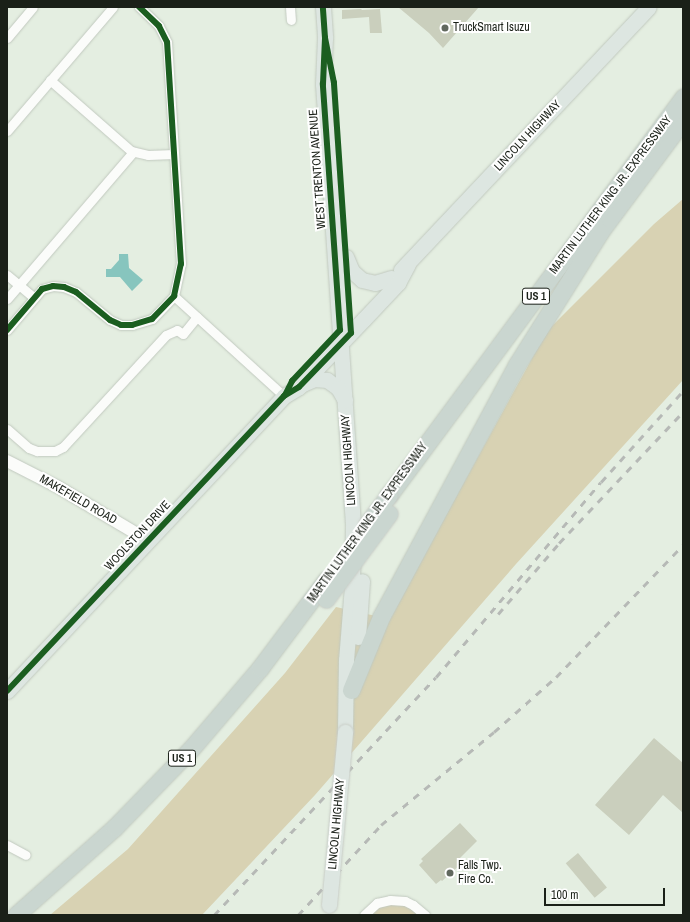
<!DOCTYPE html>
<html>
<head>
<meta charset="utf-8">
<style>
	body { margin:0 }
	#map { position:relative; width:690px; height:922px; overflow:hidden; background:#e4eee1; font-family:"Archivo Narrow",sans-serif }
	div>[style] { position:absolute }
	.green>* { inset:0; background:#d8d2b3 }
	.water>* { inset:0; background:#87c5be }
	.building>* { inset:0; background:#cacfbd; transform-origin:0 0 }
	.roads { filter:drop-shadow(0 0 1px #c1c9bf) drop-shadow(0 0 1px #c1c9bf) }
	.minor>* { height:9px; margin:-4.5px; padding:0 4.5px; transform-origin:4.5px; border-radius:4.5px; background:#fbfcfa }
	.tertiary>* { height:12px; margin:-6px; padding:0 6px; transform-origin:6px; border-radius:6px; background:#fbfcfa }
	.primary>* { height:15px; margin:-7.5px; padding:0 7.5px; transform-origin:7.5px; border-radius:7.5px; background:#dde6e1 }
	.motorway>* { height:17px; margin:-8.5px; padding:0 8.5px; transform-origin:8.5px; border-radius:8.5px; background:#cad6d0 }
	.rail>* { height:2.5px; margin-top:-1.25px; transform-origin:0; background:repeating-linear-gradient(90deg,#b6b9b6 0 7px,transparent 0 14px) }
	.bridges { filter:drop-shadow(0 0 1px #c8ccc6) drop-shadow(0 0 1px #c8ccc6) }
	.primary-bridge>* { height:15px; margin:-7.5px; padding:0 7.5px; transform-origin:7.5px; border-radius:7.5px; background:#dde6e1 }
	.motorway-bridge>* { height:17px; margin:-8.5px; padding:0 8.5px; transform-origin:8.5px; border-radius:8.5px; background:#cad6d0 }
	.cycleway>* { height:6px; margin:-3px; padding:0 3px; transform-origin:3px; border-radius:3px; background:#1b5e20 }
	.dots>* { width:11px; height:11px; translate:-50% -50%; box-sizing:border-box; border:2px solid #fff; border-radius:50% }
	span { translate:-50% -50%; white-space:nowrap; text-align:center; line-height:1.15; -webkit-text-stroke:4px #fff; paint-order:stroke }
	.shield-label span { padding:1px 3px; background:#fff; border:1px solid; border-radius:3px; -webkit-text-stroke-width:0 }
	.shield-label { font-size:11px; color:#1a2018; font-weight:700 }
	.poi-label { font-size:12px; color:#1a2018 }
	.left { translate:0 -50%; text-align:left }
	.street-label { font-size:12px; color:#1a2018 }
	.frame { position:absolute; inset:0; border:8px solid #1a2018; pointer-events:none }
	.scale { position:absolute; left:544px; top:888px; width:121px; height:18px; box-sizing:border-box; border:2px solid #1a2018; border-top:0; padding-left:5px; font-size:12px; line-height:14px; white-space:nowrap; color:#1a2018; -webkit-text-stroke:3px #fff; paint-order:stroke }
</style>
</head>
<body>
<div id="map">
	<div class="green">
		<div style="clip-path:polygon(683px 199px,683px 380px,516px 564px,315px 795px,202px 915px,50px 915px,128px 849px,285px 673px,336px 607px,389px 619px,547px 331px,654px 224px)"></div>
		<div style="clip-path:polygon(390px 902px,403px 904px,419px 915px,367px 915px,379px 906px)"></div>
	</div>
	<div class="water">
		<div style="clip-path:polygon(119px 254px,128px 254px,129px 268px,143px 280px,132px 291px,120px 277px,106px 277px,106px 269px,111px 269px,119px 260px)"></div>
	</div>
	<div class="building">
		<div style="clip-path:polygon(398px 7px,479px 7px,443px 48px,429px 33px)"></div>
		<div style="clip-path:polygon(361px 9px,362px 10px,380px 9px,382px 33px,370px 33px,369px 17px,342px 19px,342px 10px)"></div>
		<div style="clip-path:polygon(654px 738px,683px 763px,683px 813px,663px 795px,629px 835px,595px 805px)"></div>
		<div style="clip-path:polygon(460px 823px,477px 841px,458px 860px,461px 864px,442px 881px,441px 880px,436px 884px,419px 865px,423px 861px,421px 859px)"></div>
		<div style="left:578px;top:853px;width:45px;height:16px;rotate:50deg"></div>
	</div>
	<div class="roads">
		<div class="minor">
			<div style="left:290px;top:7px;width:13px;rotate:86deg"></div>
			<div style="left:7px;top:38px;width:40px;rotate:-50deg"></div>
			<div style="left:50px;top:80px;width:108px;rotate:41.2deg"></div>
			<div style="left:131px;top:151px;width:17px;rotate:13deg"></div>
			<div style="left:148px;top:155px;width:26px;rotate:-2deg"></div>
			<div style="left:7px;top:131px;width:163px;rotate:-49.5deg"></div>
			<div style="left:7px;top:275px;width:35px;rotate:40deg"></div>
			<div style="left:174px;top:296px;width:149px;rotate:42.3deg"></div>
			<div style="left:7px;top:299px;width:194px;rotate:-49.4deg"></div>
			<div style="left:7px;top:330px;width:54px;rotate:-49.5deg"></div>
			<div style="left:42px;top:289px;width:11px;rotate:-15deg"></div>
			<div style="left:53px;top:286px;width:11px;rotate:5deg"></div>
			<div style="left:64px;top:287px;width:13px;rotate:23deg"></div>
			<div style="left:76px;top:292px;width:44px;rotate:39.5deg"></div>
			<div style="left:110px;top:320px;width:12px;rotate:24deg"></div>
			<div style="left:121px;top:325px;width:11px"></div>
			<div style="left:132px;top:325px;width:21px;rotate:-17deg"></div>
			<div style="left:152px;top:319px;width:32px;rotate:-46deg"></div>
			<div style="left:174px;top:296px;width:33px;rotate:-78deg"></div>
			<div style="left:181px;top:264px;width:222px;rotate:-93.6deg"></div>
			<div style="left:167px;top:42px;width:18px;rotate:-117deg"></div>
			<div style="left:159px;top:26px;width:28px;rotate:-136deg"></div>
			<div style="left:7px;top:429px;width:29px;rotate:41deg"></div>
			<div style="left:29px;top:448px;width:9px;rotate:21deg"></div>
			<div style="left:37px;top:451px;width:18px"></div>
			<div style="left:55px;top:451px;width:9px;rotate:-27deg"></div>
			<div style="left:63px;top:447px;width:152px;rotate:-47.4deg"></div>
			<div style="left:166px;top:335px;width:12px;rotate:-24deg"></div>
			<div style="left:177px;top:330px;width:7px;rotate:34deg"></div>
			<div style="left:183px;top:334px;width:22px;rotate:-51deg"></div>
			<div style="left:7px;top:845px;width:21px;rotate:28deg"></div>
			<div style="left:364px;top:915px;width:18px;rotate:-43deg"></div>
			<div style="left:377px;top:903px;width:13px;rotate:-13deg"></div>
			<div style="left:390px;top:900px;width:15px;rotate:4deg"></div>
			<div style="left:405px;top:901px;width:9px;rotate:27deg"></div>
			<div style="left:413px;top:905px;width:16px;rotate:40deg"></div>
		</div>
		<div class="tertiary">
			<div style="left:7px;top:461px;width:57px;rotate:27deg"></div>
			<div style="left:58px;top:487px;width:106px;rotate:30.7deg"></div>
		</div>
		<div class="primary">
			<div style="left:323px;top:7px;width:31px;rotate:86deg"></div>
			<div style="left:325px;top:38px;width:46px;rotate:92.5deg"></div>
			<div style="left:323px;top:84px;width:443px;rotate:86.1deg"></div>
			<div style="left:353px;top:526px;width:60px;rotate:91deg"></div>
			<div style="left:352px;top:586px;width:74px;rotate:94.6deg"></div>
			<div style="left:346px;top:660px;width:72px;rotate:90.8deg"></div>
			<div style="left:346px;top:257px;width:15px;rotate:67deg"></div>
			<div style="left:352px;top:271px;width:13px;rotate:42deg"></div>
			<div style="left:362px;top:280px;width:13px;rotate:13deg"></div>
			<div style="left:375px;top:283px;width:17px;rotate:-17deg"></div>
			<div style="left:401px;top:270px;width:361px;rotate:-46.7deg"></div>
			<div style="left:303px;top:384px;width:12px;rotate:-24deg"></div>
			<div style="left:314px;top:379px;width:13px;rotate:4deg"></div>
			<div style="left:327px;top:380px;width:14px;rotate:36deg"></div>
			<div style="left:338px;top:388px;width:14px;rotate:60deg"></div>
			<div style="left:358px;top:637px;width:56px;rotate:-85.9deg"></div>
			<div style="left:7px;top:691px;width:405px;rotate:-46.8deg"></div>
			<div style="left:284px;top:396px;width:17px;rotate:-31deg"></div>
			<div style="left:299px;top:387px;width:94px;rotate:-46.3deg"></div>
			<div style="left:364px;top:319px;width:50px;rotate:-46.6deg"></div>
			<div style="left:398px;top:283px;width:21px;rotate:-62deg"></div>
		</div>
		<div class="motorway">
			<div style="left:594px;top:240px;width:149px;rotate:-53.4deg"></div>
			<div style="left:389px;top:495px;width:495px;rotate:-53.5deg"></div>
			<div style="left:351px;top:690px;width:79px;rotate:-67.7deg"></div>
			<div style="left:381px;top:617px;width:285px;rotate:-61.7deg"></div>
			<div style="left:516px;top:366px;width:158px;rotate:-57.9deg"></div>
			<div style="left:16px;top:915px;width:132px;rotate:-41.6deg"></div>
			<div style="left:115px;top:827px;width:107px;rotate:-45.8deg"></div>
			<div style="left:190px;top:750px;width:108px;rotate:-49.5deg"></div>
			<div style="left:260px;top:668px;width:110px;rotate:-53.1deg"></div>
		</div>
	</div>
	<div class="rail">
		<div style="left:498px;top:614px;width:94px;rotate:-49.3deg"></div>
		<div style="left:559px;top:543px;width:180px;rotate:-46.6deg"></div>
		<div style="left:214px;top:915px;width:325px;rotate:-47deg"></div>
		<div style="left:436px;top:677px;width:255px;rotate:-49.8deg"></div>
		<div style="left:601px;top:482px;width:122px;rotate:-48deg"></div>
		<div style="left:298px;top:915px;width:122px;rotate:-47.3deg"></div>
		<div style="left:381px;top:825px;width:146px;rotate:-39.5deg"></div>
		<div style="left:494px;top:732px;width:83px;rotate:-41.6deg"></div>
		<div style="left:556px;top:677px;width:183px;rotate:-46.1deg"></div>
	</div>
	<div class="bridges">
		<div class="primary-bridge">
			<div style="left:329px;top:905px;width:174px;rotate:-84.7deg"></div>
		</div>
		<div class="motorway-bridge">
			<div style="left:367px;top:524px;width:36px;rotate:-53deg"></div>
			<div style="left:326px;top:599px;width:106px;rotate:-53.5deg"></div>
		</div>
	</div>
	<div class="cycleway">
		<div style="left:7px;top:330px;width:54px;rotate:-49.5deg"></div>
		<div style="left:42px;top:289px;width:11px;rotate:-15deg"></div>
		<div style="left:53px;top:286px;width:11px;rotate:5deg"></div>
		<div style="left:64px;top:287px;width:13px;rotate:23deg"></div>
		<div style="left:76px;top:292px;width:44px;rotate:39.5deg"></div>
		<div style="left:110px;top:320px;width:12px;rotate:24deg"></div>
		<div style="left:121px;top:325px;width:11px"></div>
		<div style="left:132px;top:325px;width:21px;rotate:-17deg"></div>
		<div style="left:152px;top:319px;width:32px;rotate:-46deg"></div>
		<div style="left:174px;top:296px;width:33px;rotate:-78deg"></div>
		<div style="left:181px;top:264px;width:222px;rotate:-93.6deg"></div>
		<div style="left:167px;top:42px;width:18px;rotate:-117deg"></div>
		<div style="left:159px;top:26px;width:28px;rotate:-136deg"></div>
		<div style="left:285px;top:395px;width:16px;rotate:-63deg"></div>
		<div style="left:292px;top:381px;width:70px;rotate:-46.7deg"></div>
		<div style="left:340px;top:330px;width:247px;rotate:-94deg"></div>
		<div style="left:323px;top:84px;width:46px;rotate:-87.5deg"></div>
		<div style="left:325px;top:38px;width:31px;rotate:-94deg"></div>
		<div style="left:7px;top:691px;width:405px;rotate:-46.8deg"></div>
		<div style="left:284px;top:396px;width:17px;rotate:-31deg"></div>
		<div style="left:299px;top:387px;width:75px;rotate:-46.1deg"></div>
		<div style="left:351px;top:333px;width:251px;rotate:-93.9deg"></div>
		<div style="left:334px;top:83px;width:46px;rotate:-101.3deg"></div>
	</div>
	<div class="dots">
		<div style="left:445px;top:28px;background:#61685e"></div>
		<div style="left:450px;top:873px;background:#61685e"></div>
	</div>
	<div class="shield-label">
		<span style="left:536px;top:296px">US 1</span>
		<span style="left:182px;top:758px">US 1</span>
	</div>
	<div class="poi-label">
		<span class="left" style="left:453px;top:28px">TruckSmart Isuzu</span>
		<span class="left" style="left:458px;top:873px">Falls Twp.<br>Fire Co.</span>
	</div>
	<div class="street-label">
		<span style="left:528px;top:136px;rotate:-47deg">LINCOLN HIGHWAY</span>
		<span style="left:318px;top:169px;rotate:-94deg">WEST TRENTON AVENUE</span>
		<span style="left:611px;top:195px;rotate:-53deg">MARTIN LUTHER KING JR. EXPRESSWAY</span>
		<span style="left:349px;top:460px;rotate:-94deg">LINCOLN HIGHWAY</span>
		<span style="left:78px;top:500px;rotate:30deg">MAKEFIELD ROAD</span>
		<span style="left:368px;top:523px;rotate:-54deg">MARTIN LUTHER KING JR. EXPRESSWAY</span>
		<span style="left:138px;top:536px;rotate:-47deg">WOOLSTON DRIVE</span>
		<span style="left:337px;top:824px;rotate:-85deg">LINCOLN HIGHWAY</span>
	</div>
	<div class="frame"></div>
	<div class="scale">100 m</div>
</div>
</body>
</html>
